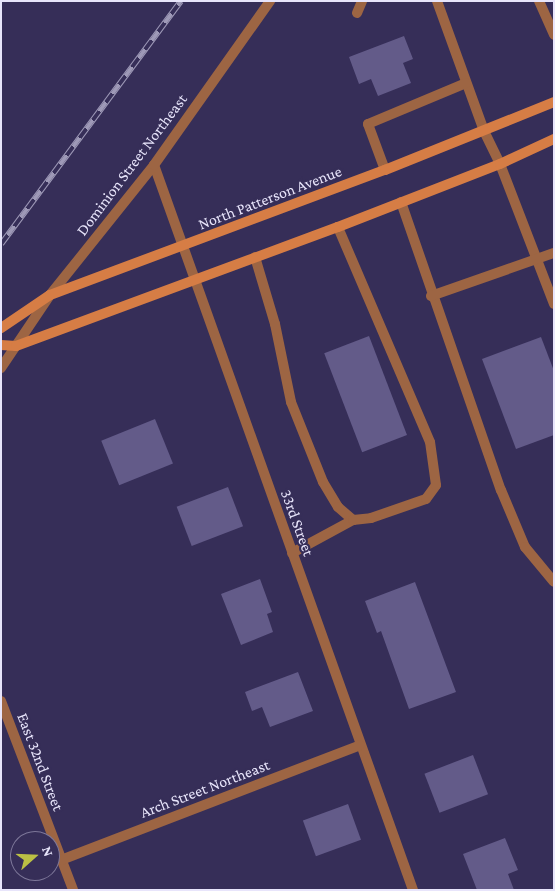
<!DOCTYPE html>
<html>
<head>
<meta charset="utf-8">
<style>
	body { margin:0 }
	#map { position:relative; width:555px; height:891px; overflow:hidden; background:#362e58; font-family:"Crimson Pro",serif }
	div>[style] { position:absolute }
	.building>* { inset:0; background:#635b89; transform-origin:0 0 }
	.service>* { height:10px; margin:-5px; padding:0 5px; transform-origin:5px; border-radius:5px; background:#9d6543 }
	.minor>* { height:10px; margin:-5px; padding:0 5px; transform-origin:5px; border-radius:5px; background:#9d6543 }
	.secondary>* { height:10px; margin:-5px; padding:0 5px; transform-origin:5px; border-radius:5px; background:#d67d45 }
	.rail>* { height:5.5px; margin-top:-2.75px; transform-origin:0; background:repeating-linear-gradient(90deg,#362e58 0 11px,#9e99b7 0 22px); box-sizing:border-box; border-block:1px solid #9e99b7 }
	span { translate:-50% -50%; white-space:nowrap; text-align:center; line-height:1.15; -webkit-text-stroke:4.5px #362e58; paint-order:stroke }
	.street-label { font-size:16px; color:#e8e5fb }
	.frame { position:absolute; inset:0; border:2px solid #e8e5fb; pointer-events:none }
	.north { position:absolute; left:10px; top:831px; width:50px; height:50px; box-sizing:border-box; background:#362e58; border:1px solid #7d7799; border-radius:50%; rotate:70deg; font-size:14px; font-weight:700; line-height:20px; text-align:center; color:#e8e5fb }
	.north::after { content:''; display:block; margin:auto; width:18px; height:22px; background:#bbc044; clip-path:polygon(50% 0,100% 100%,50% 72%,0 100%) }
</style>
</head>
<body>
<div id="map">
	<div class="building">
		<div style="clip-path:polygon(404px 36px,413px 59px,403px 63px,411px 83px,378px 96px,371px 79px,359px 84px,349px 57px)"></div>
		<div style="left:369px;top:336px;width:106px;height:48px;rotate:69deg"></div>
		<div style="clip-path:polygon(541px 337px,554px 371px,554px 435px,516px 449px,482px 359px)"></div>
		<div style="left:155px;top:419px;width:48px;height:58px;rotate:68deg"></div>
		<div style="left:228px;top:487px;width:42px;height:55px;rotate:69deg"></div>
		<div style="clip-path:polygon(260px 579px,272px 612px,267px 614px,273px 632px,241px 645px,221px 594px)"></div>
		<div style="clip-path:polygon(415px 582px,456px 692px,409px 709px,381px 631px,377px 633px,365px 601px)"></div>
		<div style="clip-path:polygon(298px 672px,313px 711px,270px 727px,262px 707px,252px 711px,245px 692px)"></div>
		<div style="left:473px;top:755px;width:42px;height:52px;rotate:69deg"></div>
		<div style="left:348px;top:804px;width:38px;height:48px;rotate:70deg"></div>
		<div style="clip-path:polygon(505px 838px,518px 870px,508px 874px,514px 890px,477px 890px,463px 854px)"></div>
	</div>
	<div class="service">
		<div style="left:437px;top:1px;width:138px;rotate:70.1deg"></div>
		<div style="left:484px;top:131px;width:37px;rotate:64deg"></div>
		<div style="left:500px;top:164px;width:150px;rotate:68.9deg"></div>
		<div style="left:539px;top:1px;width:37px;rotate:66deg"></div>
		<div style="left:357px;top:13px;width:13px;rotate:-67deg"></div>
		<div style="left:385px;top:170px;width:49px;rotate:-110.3deg"></div>
		<div style="left:368px;top:124px;width:106px;rotate:-22.7deg"></div>
		<div style="left:401px;top:202px;width:305px;rotate:70.9deg"></div>
		<div style="left:501px;top:490px;width:62px;rotate:67.2deg"></div>
		<div style="left:525px;top:547px;width:45px;rotate:50.4deg"></div>
		<div style="left:255px;top:257px;width:70px;rotate:73.4deg"></div>
		<div style="left:275px;top:324px;width:80px;rotate:78.4deg"></div>
		<div style="left:291px;top:402px;width:86px;rotate:68.2deg"></div>
		<div style="left:323px;top:482px;width:29px;rotate:59deg"></div>
		<div style="left:338px;top:507px;width:20px;rotate:41deg"></div>
		<div style="left:431px;top:296px;width:130px;rotate:-19.3deg"></div>
		<div style="left:292px;top:553px;width:69px;rotate:-28.4deg"></div>
		<div style="left:353px;top:520px;width:18px;rotate:-6deg"></div>
		<div style="left:371px;top:518px;width:58px;rotate:-19.1deg"></div>
		<div style="left:426px;top:499px;width:17px;rotate:-54deg"></div>
		<div style="left:436px;top:485px;width:43px;rotate:-97.9deg"></div>
		<div style="left:430px;top:442px;width:234px;rotate:-113.2deg"></div>
	</div>
	<div class="minor">
		<div style="left:154px;top:165px;width:770px;rotate:70.34deg"></div>
		<div style="left:1px;top:368px;width:88px;rotate:-56.1deg"></div>
		<div style="left:50px;top:295px;width:166px;rotate:-51.3deg"></div>
		<div style="left:154px;top:165px;width:201px;rotate:-54.7deg"></div>
		<div style="left:1px;top:701px;width:202px;rotate:69.1deg"></div>
		<div style="left:61px;top:860px;width:320px;rotate:-21deg"></div>
	</div>
	<div class="secondary">
		<div style="left:1px;top:328px;width:59px;rotate:-34deg"></div>
		<div style="left:50px;top:295px;width:358px;rotate:-20.5deg"></div>
		<div style="left:385px;top:170px;width:182px;rotate:-21.9deg"></div>
		<div style="left:1px;top:345px;width:15px;rotate:4deg"></div>
		<div style="left:16px;top:346px;width:343px;rotate:-20.3deg"></div>
		<div style="left:338px;top:227px;width:174px;rotate:-21.3deg"></div>
		<div style="left:500px;top:164px;width:60px;rotate:-24.8deg"></div>
	</div>
	<div class="rail">
		<div style="left:1px;top:244px;width:302px;rotate:-53.5deg"></div>
	</div>
	<div class="street-label">
		<span style="left:132px;top:165px;rotate:-53deg">Dominion Street Northeast</span>
		<span style="left:270px;top:198px;rotate:-21deg">North Patterson Avenue</span>
		<span style="left:297px;top:523px;rotate:70deg">33rd Street</span>
		<span style="left:40px;top:762px;rotate:69deg">East 32nd Street</span>
		<span style="left:205px;top:789px;rotate:-21deg">Arch Street Northeast</span>
	</div>
	<div class="frame"></div>
	<div class="north">N</div>
</div>
</body>
</html>
